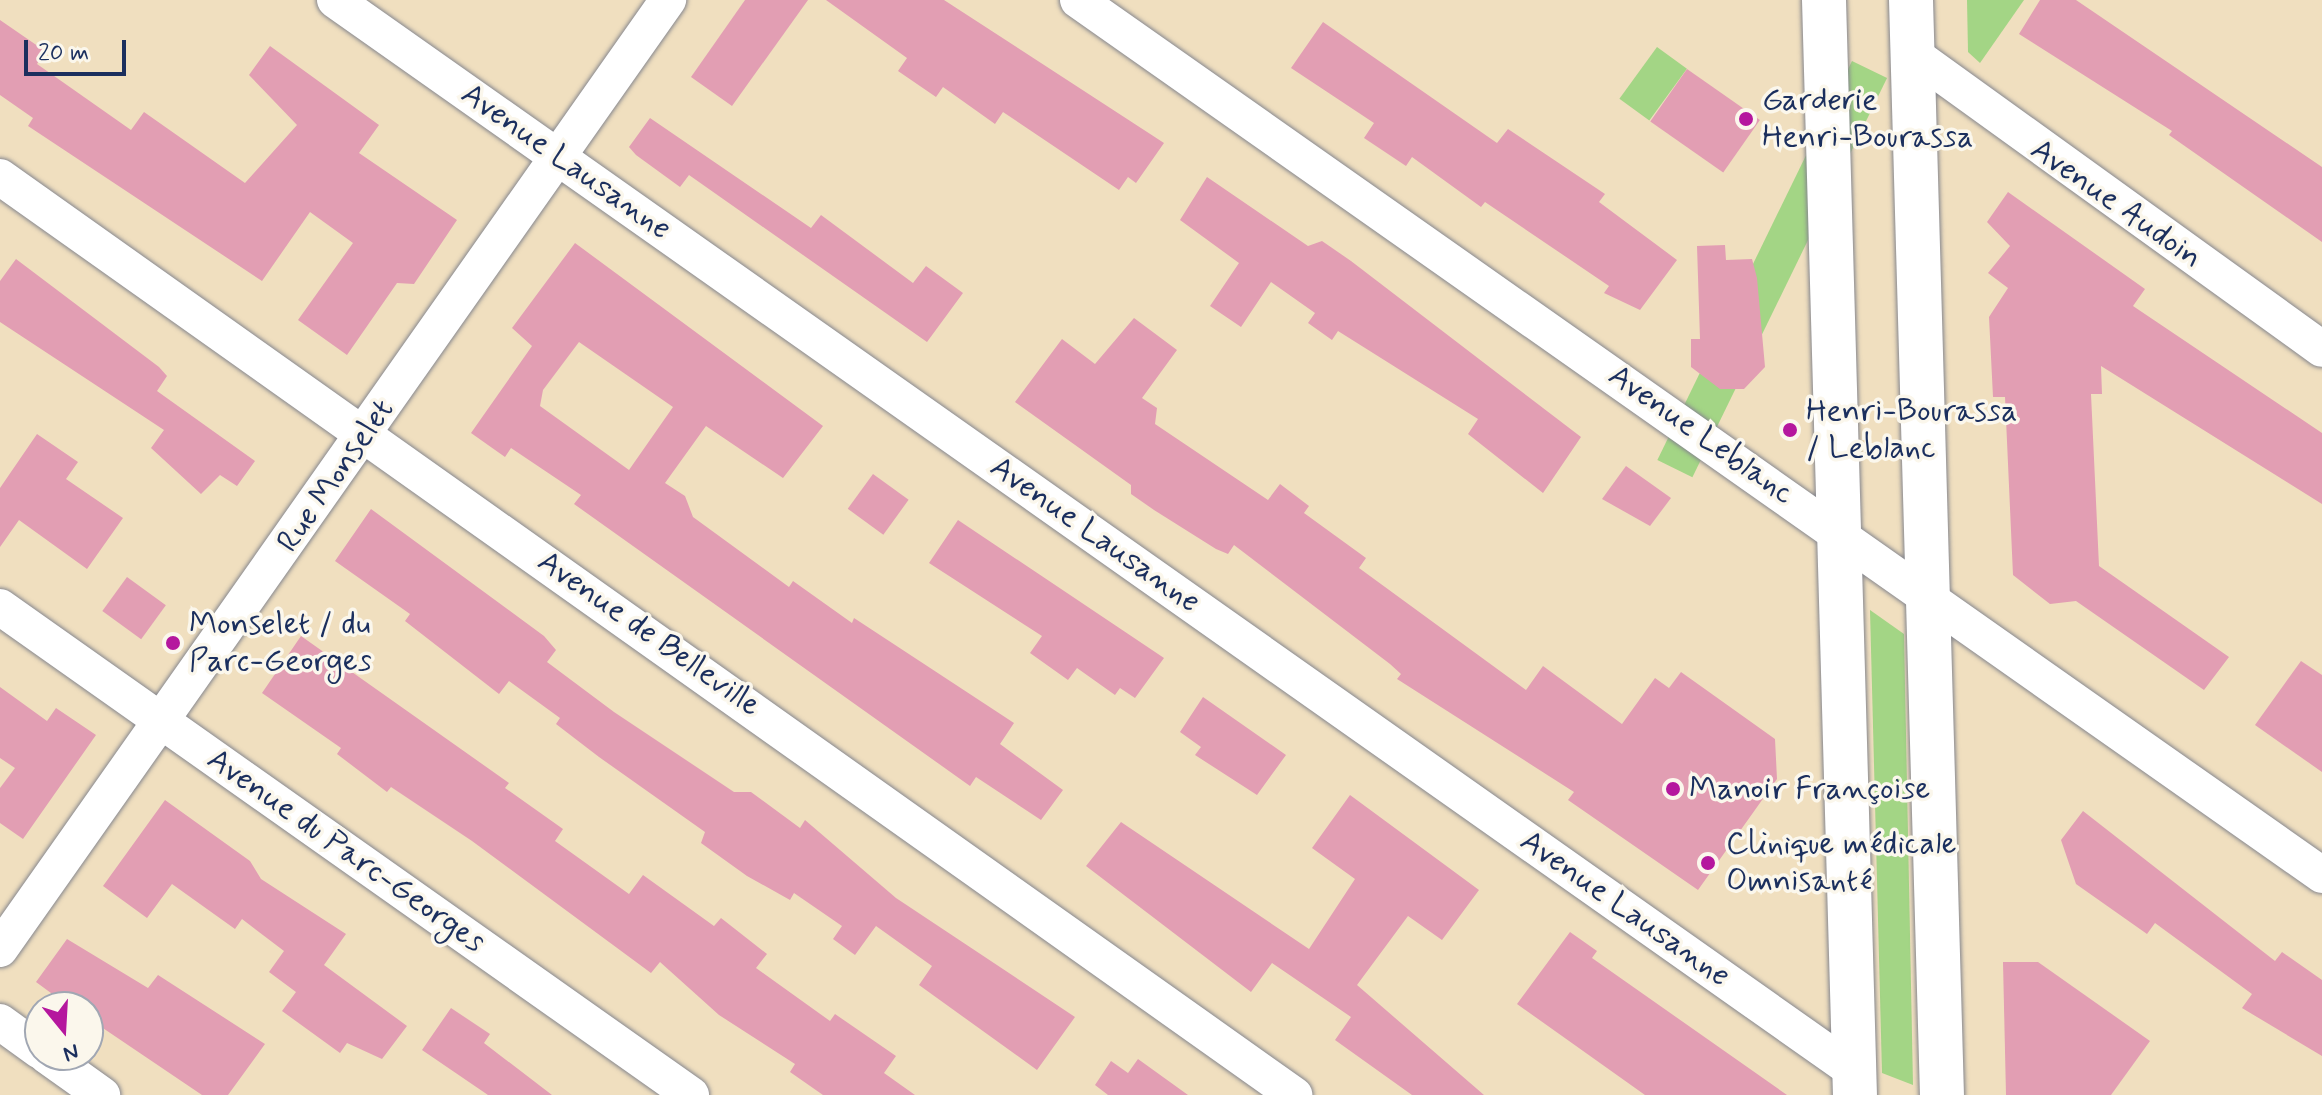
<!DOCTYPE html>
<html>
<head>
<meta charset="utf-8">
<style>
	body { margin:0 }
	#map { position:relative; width:2322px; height:1095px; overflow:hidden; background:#f0dfbf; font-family:Mynerve,sans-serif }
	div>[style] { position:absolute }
	.green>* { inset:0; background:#a3d585; transform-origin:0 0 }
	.building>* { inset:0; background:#e29eb3; transform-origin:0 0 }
	.roads { filter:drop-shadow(0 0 2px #86878e) drop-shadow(0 0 2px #86878e) }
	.minor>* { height:36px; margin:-18px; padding:0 18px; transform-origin:18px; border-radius:18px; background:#fff }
	.primary>* { height:44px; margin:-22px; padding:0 22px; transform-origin:22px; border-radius:22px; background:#fff }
	.dots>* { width:22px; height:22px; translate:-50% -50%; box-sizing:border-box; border:4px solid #fbf7ec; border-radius:50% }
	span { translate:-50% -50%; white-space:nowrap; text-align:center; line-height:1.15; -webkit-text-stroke:7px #fbf7ec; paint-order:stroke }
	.poi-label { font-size:32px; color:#1b2f5e }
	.left { translate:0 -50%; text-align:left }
	.street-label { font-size:32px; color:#1b2f5e }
	.north { position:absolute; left:24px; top:991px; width:80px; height:80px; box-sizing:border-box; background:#fbf7ec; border:2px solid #a1a7b3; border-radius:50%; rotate:162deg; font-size:22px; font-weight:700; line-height:32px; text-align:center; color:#1b2f5e }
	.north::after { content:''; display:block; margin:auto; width:28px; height:36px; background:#b5179e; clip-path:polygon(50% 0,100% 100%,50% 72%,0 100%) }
	.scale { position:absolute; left:24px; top:40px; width:102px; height:36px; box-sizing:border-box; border:4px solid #1b2f5e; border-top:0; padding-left:10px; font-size:24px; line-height:28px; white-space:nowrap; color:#1b2f5e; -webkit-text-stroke:6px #fbf7ec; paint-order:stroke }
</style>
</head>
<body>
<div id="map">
	<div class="green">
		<div style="clip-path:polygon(1967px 0,2024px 0,1980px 63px,1968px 52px)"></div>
		<div style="left:1657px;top:47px;width:37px;height:64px;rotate:36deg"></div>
		<div style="left:1852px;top:61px;width:39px;height:444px;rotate:26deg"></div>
		<div style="clip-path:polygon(1870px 610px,1904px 634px,1913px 1085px,1882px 1073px)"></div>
	</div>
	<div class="building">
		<div style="clip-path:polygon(745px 0,808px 0,732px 106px,691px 77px)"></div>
		<div style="clip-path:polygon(826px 0,944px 0,1164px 143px,1136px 183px,1128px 177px,1119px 190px,1003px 112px,995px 124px,943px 87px,936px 97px,898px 71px,907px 58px)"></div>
		<div style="clip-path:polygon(2040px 0,2076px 0,2322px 167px,2322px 242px,2169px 135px,2172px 131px,2019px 34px)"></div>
		<div style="clip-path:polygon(0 20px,45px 51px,37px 64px,131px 130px,144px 112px,245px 183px,297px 125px,249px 75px,270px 46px,379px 125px,359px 153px,457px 220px,414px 284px,397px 283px,347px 355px,298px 320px,353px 243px,310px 212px,262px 281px,28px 126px,33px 118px,0 95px)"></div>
		<div style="clip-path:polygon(1323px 22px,1497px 143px,1508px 129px,1605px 194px,1599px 202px,1677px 260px,1640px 310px,1604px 293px,1609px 286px,1485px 202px,1481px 207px,1412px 157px,1406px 166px,1364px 138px,1374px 123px,1291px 68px)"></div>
		<div style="left:1687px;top:69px;width:89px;height:64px;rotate:35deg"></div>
		<div style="clip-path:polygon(650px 118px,811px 228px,821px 215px,913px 283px,926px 266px,963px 293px,927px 342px,689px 175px,680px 187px,636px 155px,629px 147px)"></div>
		<div style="clip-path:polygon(1207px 177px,1308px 246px,1322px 241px,1351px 261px,1581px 437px,1543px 493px,1468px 434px,1478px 419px,1338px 331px,1332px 340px,1308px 323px,1315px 313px,1271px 282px,1241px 327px,1210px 306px,1239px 263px,1180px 220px)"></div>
		<div style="clip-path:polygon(2008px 192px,2145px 289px,2133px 306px,2322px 433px,2322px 504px,2101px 366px,2102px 394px,2091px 394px,2099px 566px,2229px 657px,2204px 690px,2076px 601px,2050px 604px,2013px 575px,2005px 397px,1993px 397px,1989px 317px,2008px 288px,1988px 273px,2010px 246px,1987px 222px)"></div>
		<div style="clip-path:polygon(evenodd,575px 243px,823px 426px,783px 478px,706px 426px,665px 483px,685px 496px,693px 517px,789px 587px,793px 581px,852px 623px,854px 618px,1014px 723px,1000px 744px,1063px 790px,1041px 820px,976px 777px,970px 786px,574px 504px,581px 495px,511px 448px,505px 457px,471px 433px,532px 346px,512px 328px,575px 243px,579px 342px,673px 407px,629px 470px,540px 406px,543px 390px,579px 342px)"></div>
		<div style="clip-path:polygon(1725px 245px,1726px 260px,1752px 259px,1757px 278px,1765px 367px,1744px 389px,1720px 389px,1691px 367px,1691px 339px,1700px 339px,1697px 246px)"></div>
		<div style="clip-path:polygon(16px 259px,159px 367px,167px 376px,157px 391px,255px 461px,237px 486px,220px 475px,201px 494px,151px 448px,164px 430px,0 322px,0 281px)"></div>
		<div style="clip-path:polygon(1134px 318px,1177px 350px,1142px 398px,1157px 408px,1155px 424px,1268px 500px,1280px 484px,1309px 506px,1304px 513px,1366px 558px,1359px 568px,1526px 690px,1543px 666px,1622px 724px,1655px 678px,1669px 688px,1681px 672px,1775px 739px,1777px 779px,1698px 890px,1568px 800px,1574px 792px,1397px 679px,1401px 674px,1390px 664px,1234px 545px,1228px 554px,1216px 549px,1154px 510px,1131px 494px,1131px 485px,1015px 402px,1062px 339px,1095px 364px)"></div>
		<div style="clip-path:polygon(37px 434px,78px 462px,66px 479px,123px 518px,87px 569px,19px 520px,0 547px,0 488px)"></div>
		<div style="clip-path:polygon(1626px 466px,1671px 498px,1650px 526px,1602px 499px)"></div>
		<div style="left:873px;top:474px;width:44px;height:43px;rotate:36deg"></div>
		<div style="clip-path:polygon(371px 509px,544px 636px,556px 650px,547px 662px,614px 712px,734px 792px,751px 792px,800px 828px,805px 820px,896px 898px,1075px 1017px,1037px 1070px,919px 985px,932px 966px,876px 926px,855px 955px,833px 939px,842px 926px,794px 893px,790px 900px,747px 876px,701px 843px,705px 832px,599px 757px,556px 724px,560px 718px,509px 681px,499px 694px,405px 621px,410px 614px,335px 561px)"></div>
		<div style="clip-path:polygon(958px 520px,1164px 658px,1135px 698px,1120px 688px,1115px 695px,1077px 668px,1068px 680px,1030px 653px,1042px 636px,929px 563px)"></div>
		<div style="left:127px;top:577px;width:48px;height:42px;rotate:36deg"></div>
		<div style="clip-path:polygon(301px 636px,509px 783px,505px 788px,563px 829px,555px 841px,629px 894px,643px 875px,714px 926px,721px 918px,767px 954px,756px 968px,830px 1021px,835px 1014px,896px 1056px,884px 1073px,915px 1095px,823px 1095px,790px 1072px,795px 1064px,719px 1015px,660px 962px,651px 973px,472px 841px,391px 787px,387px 792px,337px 754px,341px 748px,262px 693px)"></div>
		<div style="clip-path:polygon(2301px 661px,2322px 675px,2322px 772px,2255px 725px)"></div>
		<div style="clip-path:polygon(0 687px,47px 721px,56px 708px,96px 735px,23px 839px,0 823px,0 788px,15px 768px,0 758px)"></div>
		<div style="clip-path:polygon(1203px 697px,1286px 755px,1257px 795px,1195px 755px,1201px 747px,1180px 732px)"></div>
		<div style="clip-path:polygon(1350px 795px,1479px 890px,1442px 940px,1408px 916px,1357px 985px,1484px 1095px,1412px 1095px,1335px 1040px,1351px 1017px,1272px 963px,1251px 992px,1086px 866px,1121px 822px,1309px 949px,1355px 879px,1312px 848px)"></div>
		<div style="clip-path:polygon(165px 800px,250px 861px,261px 879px,346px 934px,324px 965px,407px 1026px,382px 1059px,347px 1043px,340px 1053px,282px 1011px,296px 992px,269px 972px,284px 951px,242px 919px,235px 929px,172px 884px,147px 918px,103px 886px)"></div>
		<div style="clip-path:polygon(2083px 811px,2275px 961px,2282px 952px,2322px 980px,2322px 1056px,2242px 1008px,2252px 994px,2155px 923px,2147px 934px,2076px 884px,2061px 840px)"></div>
		<div style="clip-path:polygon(1570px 932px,1597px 951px,1592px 958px,1787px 1095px,1645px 1095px,1517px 1004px)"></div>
		<div style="clip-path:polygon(67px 939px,148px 988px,158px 975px,265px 1044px,228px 1095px,202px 1095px,88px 1018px,88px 1007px,70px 1007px,36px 982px)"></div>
		<div style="clip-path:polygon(2003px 962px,2038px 962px,2150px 1041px,2111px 1095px,2006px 1095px)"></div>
		<div style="clip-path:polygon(451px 1008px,490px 1034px,484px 1043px,552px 1095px,488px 1095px,422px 1050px)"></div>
		<div style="clip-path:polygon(1138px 1059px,1188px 1095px,1108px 1095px,1095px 1085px,1111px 1061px,1128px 1073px)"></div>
	</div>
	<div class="roads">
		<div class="minor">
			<div style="left:335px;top:0;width:1860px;rotate:35.19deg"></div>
			<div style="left:1078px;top:0;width:1521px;rotate:35.12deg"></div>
			<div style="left:1913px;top:54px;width:504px;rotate:35.8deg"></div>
			<div style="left:0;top:177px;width:1587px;rotate:35.35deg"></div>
			<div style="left:0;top:607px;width:846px;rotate:35.23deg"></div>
			<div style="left:0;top:949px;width:1161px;rotate:-54.86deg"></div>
			<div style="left:0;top:1022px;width:49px;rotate:35.9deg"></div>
			<div style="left:46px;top:1055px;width:69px;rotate:35.5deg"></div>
		</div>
		<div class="primary">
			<div style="left:1824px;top:0;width:1095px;rotate:88.38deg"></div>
			<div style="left:1911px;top:0;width:1095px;rotate:88.38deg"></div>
		</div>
	</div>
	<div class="dots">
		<div style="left:1746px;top:119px;background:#b5179e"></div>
		<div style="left:1790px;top:430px;background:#b5179e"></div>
		<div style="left:173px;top:643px;background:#b5179e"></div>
		<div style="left:1673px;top:789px;background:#b5179e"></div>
		<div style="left:1708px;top:863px;background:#b5179e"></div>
	</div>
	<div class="poi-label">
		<span class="left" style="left:1762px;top:119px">Garderie<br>Henri-Bourassa</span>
		<span class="left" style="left:1806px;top:430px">Henri-Bourassa<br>/ Leblanc</span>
		<span class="left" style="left:189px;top:643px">Monselet / du<br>Parc-Georges</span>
		<span class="left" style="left:1689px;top:789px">Manoir Françoise</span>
		<span class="left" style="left:1726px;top:863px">Clinique médicale<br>Omnisanté</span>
	</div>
	<div class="street-label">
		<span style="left:566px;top:162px;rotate:35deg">Avenue Lausanne</span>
		<span style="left:2116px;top:204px;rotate:35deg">Avenue Audoin</span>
		<span style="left:1701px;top:435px;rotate:35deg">Avenue Leblanc</span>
		<span style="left:336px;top:476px;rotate:-55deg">Rue Monselet</span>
		<span style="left:1095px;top:535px;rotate:35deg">Avenue Lausanne</span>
		<span style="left:649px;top:634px;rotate:35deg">Avenue de Belleville</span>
		<span style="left:346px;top:851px;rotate:35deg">Avenue du Parc-Georges</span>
		<span style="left:1625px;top:909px;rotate:35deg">Avenue Lausanne</span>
	</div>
	<div class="north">N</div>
	<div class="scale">20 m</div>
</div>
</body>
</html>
